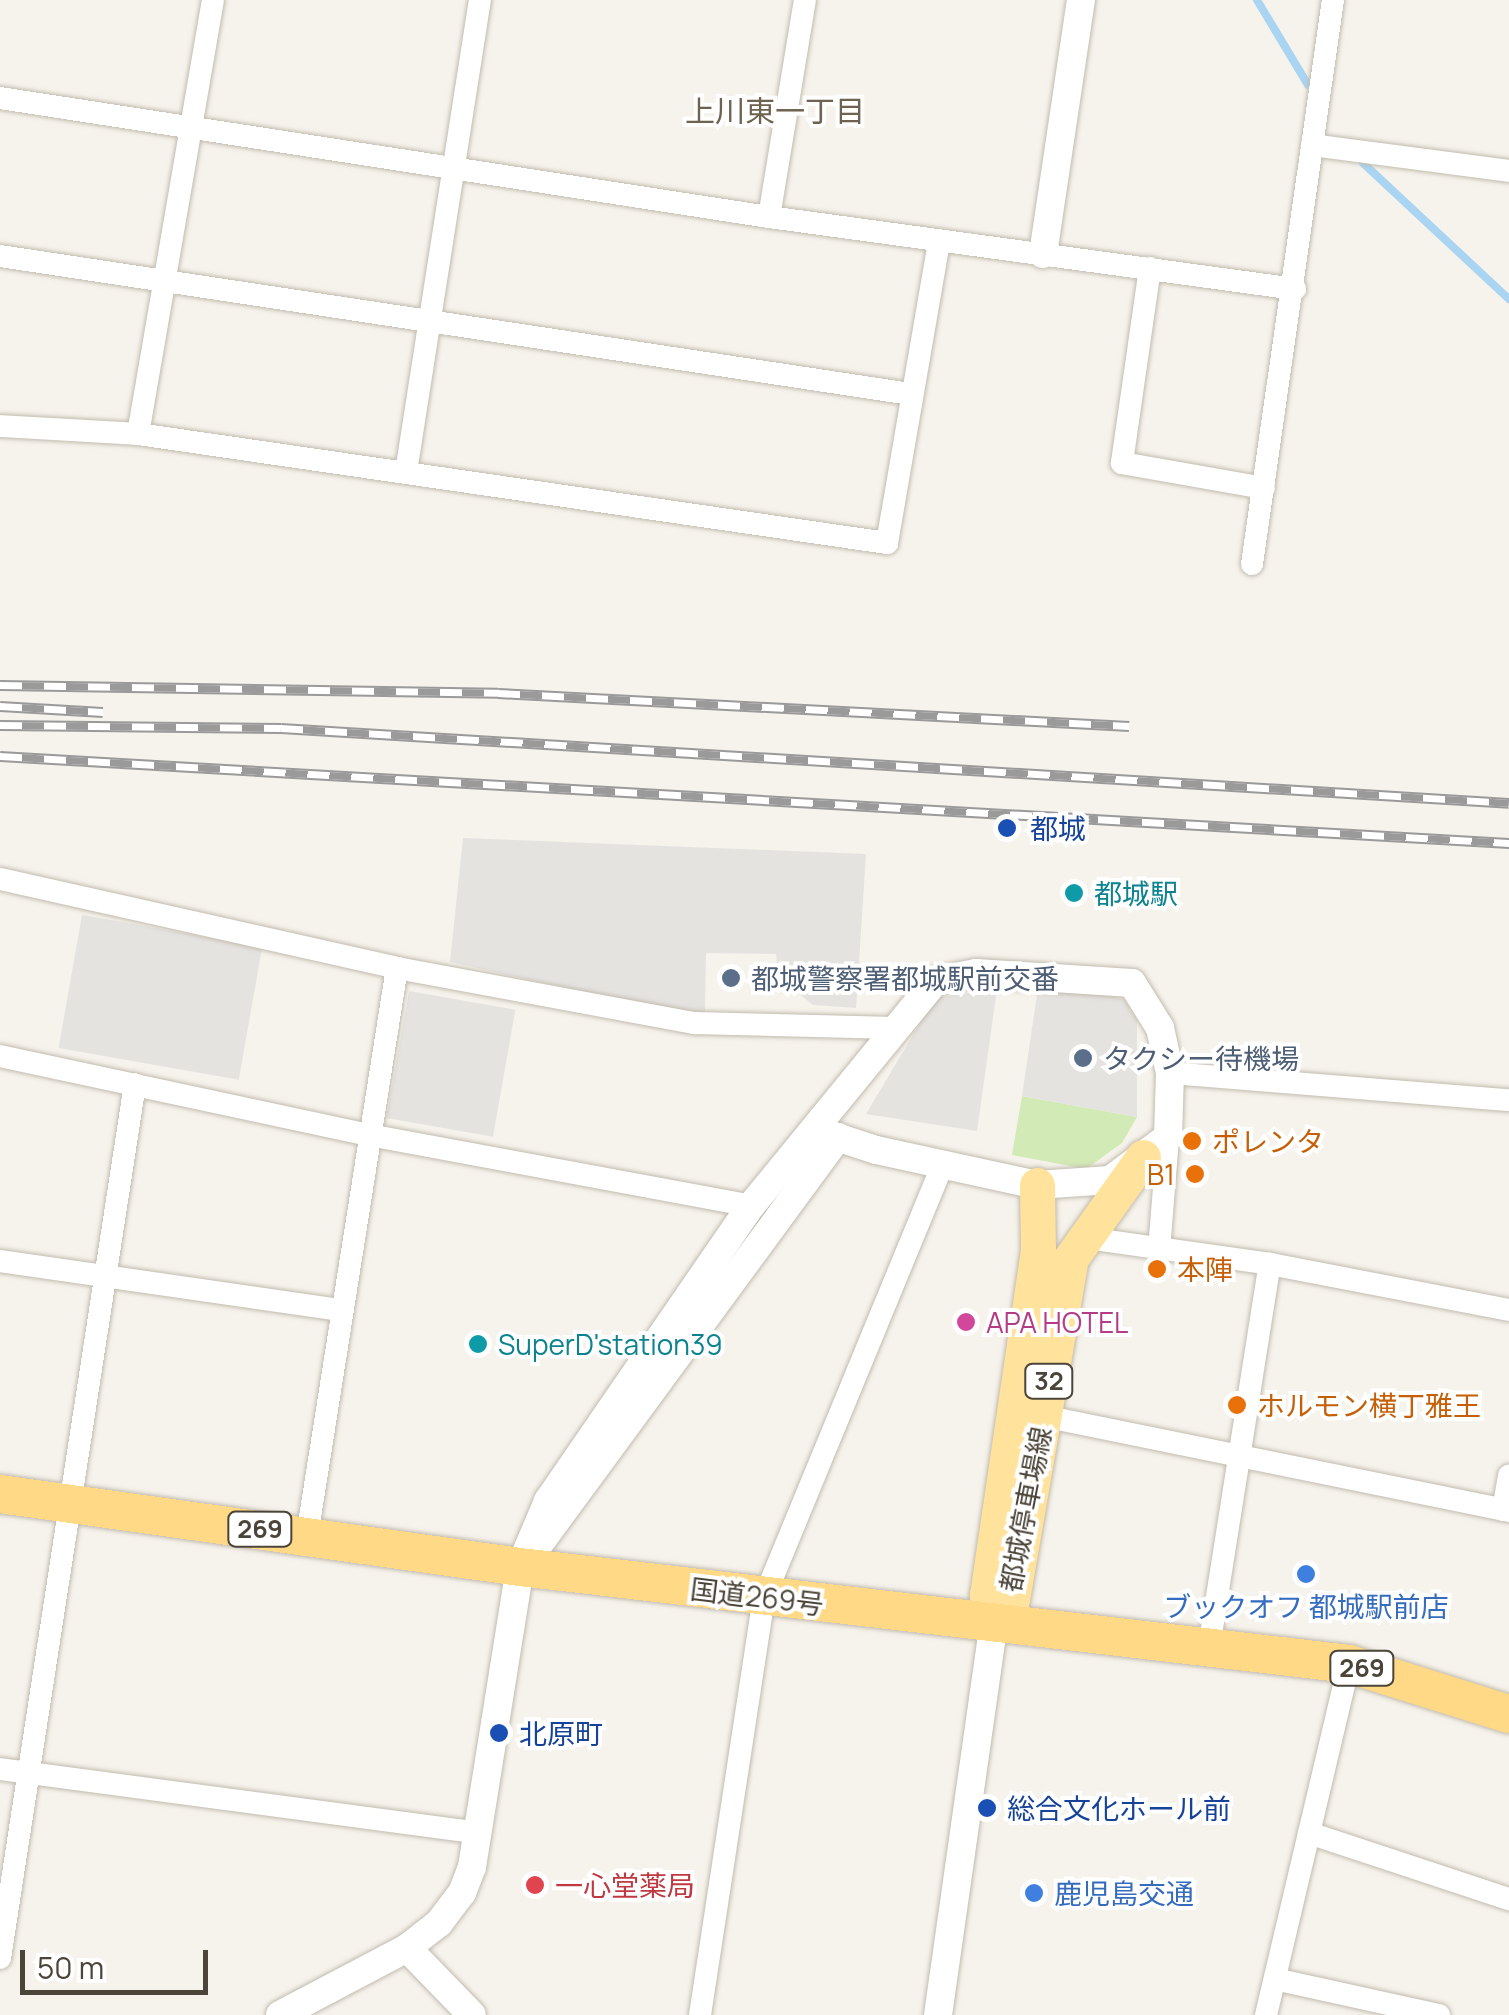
<!DOCTYPE html>
<html>
<head>
<meta charset="utf-8">
<style>
	body { margin:0 }
	#map { position:relative; width:1509px; height:2015px; overflow:hidden; background:#f6f3ec; font-family:Manrope,"Noto Sans JP",sans-serif }
	div>[style] { position:absolute }
	.green>* { inset:0; background:#d2eab5 }
	.parking>* { inset:0; background:#e5e3e0; transform-origin:0 0 }
	.stream>* { height:8px; margin:-4px; padding:0 4px; transform-origin:4px; border-radius:4px; background:#a9d4f2 }
	.roads { filter:drop-shadow(0 0 2px #c2bbae) drop-shadow(0 0 2px #c2bbae) }
	.minor>* { height:22px; margin:-11px; padding:0 11px; transform-origin:11px; border-radius:11px; background:#fff }
	.tertiary>* { height:28px; margin:-14px; padding:0 14px; transform-origin:14px; border-radius:14px; background:#fff }
	.primary>* { height:35px; margin:-17.5px; padding:0 17.5px; transform-origin:17.5px; border-radius:17.5px; background:#ffe39c }
	.trunk>* { height:38px; margin:-19px; padding:0 19px; transform-origin:19px; border-radius:19px; background:#ffd985 }
	.rail>* { height:11px; margin-top:-5.5px; transform-origin:0; background:repeating-linear-gradient(90deg,#fff 0 22px,#9a9a9a 0 44px); box-sizing:border-box; border-block:2px solid #9a9a9a }
	.dots>* { width:28px; height:28px; translate:-50% -50%; box-sizing:border-box; border:5px solid #fff; border-radius:50% }
	span { translate:-50% -50%; white-space:nowrap; text-align:center; line-height:1.15; -webkit-text-stroke:8px #fff; paint-order:stroke }
	.shield-label span { padding:2px 8px; background:#fff; border:2px solid; border-radius:8px; -webkit-text-stroke-width:0 }
	.shield-label { font-size:25px; color:#4b4439; font-weight:700 }
	.transit-label { font-size:28px; color:#164399 }
	.left { translate:0 -50%; text-align:left }
	.culture-label { font-size:28px; color:#0d838f }
	.service-label { font-size:28px; color:#4e5e75 }
	.food-label { font-size:28px; color:#c56008 }
	.right { translate:-100% -50%; text-align:right }
	.hotel-label { font-size:28px; color:#b23c85 }
	.street-label { font-size:28px; color:#4b4439 }
	.shop-label { font-size:28px; color:#366cbe }
	.health-label { font-size:28px; color:#be3a42 }
	.neighbourhood-label { font-size:30px; color:#6e6250 }
	.scale { position:absolute; left:20px; top:1950px; width:188px; height:45px; box-sizing:border-box; border:5px solid #4b4439; border-top:0; padding-left:12px; font-size:30px; line-height:35px; white-space:nowrap; color:#4b4439; -webkit-text-stroke:8px #fff; paint-order:stroke }
</style>
</head>
<body>
<div id="map">
	<div class="green">
		<div style="clip-path:polygon(1022px 1096px,1137px 1117px,1122px 1143px,1086px 1169px,1012px 1155px)"></div>
	</div>
	<div class="parking">
		<div style="clip-path:polygon(463px 838px,866px 854px,856px 1008px,813px 1005px,778px 977px,776px 954px,706px 953px,705px 1012px,664px 1010px,450px 962px)"></div>
		<div style="left:82px;top:915px;width:183px;height:135px;rotate:10deg"></div>
		<div style="clip-path:polygon(1038px 988px,1110px 993px,1125px 1001px,1137px 1020px,1137px 1117px,1022px 1096px)"></div>
		<div style="clip-path:polygon(997px 989px,977px 1131px,866px 1114px,935px 998px)"></div>
		<div style="left:409px;top:991px;width:108px;height:129px;rotate:10deg"></div>
	</div>
	<div class="stream">
		<div style="left:1257px;top:0;width:99px;rotate:59deg"></div>
		<div style="left:1363px;top:163px;width:200px;rotate:43deg"></div>
	</div>
	<div class="roads">
		<div class="minor">
			<div style="left:0;top:98px;width:778px;rotate:8.8deg"></div>
			<div style="left:769px;top:217px;width:531px;rotate:7.79deg"></div>
			<div style="left:1312px;top:145px;width:199px;rotate:7.5deg"></div>
			<div style="left:769px;top:217px;width:220px;rotate:-80.6deg"></div>
			<div style="left:0;top:256px;width:920px;rotate:8.62deg"></div>
			<div style="left:1150px;top:268px;width:197px;rotate:98.2deg"></div>
			<div style="left:1122px;top:463px;width:144px;rotate:10deg"></div>
			<div style="left:0;top:426px;width:138px;rotate:3.3deg"></div>
			<div style="left:138px;top:434px;width:757px;rotate:8.28deg"></div>
			<div style="left:887px;top:543px;width:306px;rotate:-80.2deg"></div>
			<div style="left:138px;top:434px;width:440px;rotate:-80.2deg"></div>
			<div style="left:406px;top:472px;width:478px;rotate:-81.1deg"></div>
			<div style="left:1252px;top:564px;width:570px;rotate:-81.83deg"></div>
			<div style="left:0;top:879px;width:407px;rotate:12.6deg"></div>
			<div style="left:397px;top:968px;width:303px;rotate:10.5deg"></div>
			<div style="left:695px;top:1023px;width:199px;rotate:1.4deg"></div>
			<div style="left:0;top:1056px;width:377px;rotate:12.1deg"></div>
			<div style="left:369px;top:1135px;width:389px;rotate:10.5deg"></div>
			<div style="left:1170px;top:1073px;width:340px;rotate:4.6deg"></div>
			<div style="left:1086px;top:1238px;width:186px;rotate:8deg"></div>
			<div style="left:1270px;top:1264px;width:243px;rotate:10.9deg"></div>
			<div style="left:1159px;top:1250px;width:113px;rotate:-85.4deg"></div>
			<div style="left:0;top:1261px;width:344px;rotate:8.2deg"></div>
			<div style="left:1043px;top:1416px;width:476px;rotate:11.5deg"></div>
			<div style="left:1503px;top:1510px;width:35px;rotate:-80deg"></div>
			<div style="left:307px;top:1536px;width:575px;rotate:-81deg"></div>
			<div style="left:1209px;top:1647px;width:388px;rotate:-81deg"></div>
			<div style="left:0;top:1769px;width:482px;rotate:7.6deg"></div>
			<div style="left:1309px;top:1833px;width:211px;rotate:18.3deg"></div>
			<div style="left:0;top:1958px;width:884px;rotate:-81.22deg"></div>
			<div style="left:1275px;top:1979px;width:168px;rotate:12.4deg"></div>
			<div style="left:700px;top:2015px;width:422px;rotate:-81.3deg"></div>
			<div style="left:764px;top:1598px;width:470px;rotate:-67.6deg"></div>
			<div style="left:1266px;top:2015px;width:361px;rotate:-76.7deg"></div>
		</div>
		<div class="tertiary">
			<div style="left:1043px;top:254px;width:257px;rotate:-81.5deg"></div>
			<div style="left:537px;top:1547px;width:509px;rotate:-53.72deg"></div>
			<div style="left:407px;top:1948px;width:93px;rotate:45.9deg"></div>
			<div style="left:280px;top:2015px;width:144px;rotate:-27.8deg"></div>
			<div style="left:407px;top:1948px;width:41px;rotate:-38deg"></div>
			<div style="left:439px;top:1923px;width:38px;rotate:-53deg"></div>
			<div style="left:462px;top:1893px;width:28px;rotate:-69deg"></div>
			<div style="left:472px;top:1867px;width:304px;rotate:-80.9deg"></div>
			<div style="left:520px;top:1567px;width:72px;rotate:-67deg"></div>
			<div style="left:548px;top:1501px;width:358px;rotate:-55.5deg"></div>
			<div style="left:751px;top:1206px;width:291px;rotate:-50.7deg"></div>
			<div style="left:935px;top:981px;width:42px;rotate:-11deg"></div>
			<div style="left:976px;top:973px;width:156px;rotate:3.7deg"></div>
			<div style="left:1132px;top:983px;width:53px;rotate:58.1deg"></div>
			<div style="left:1160px;top:1028px;width:46px;rotate:77.5deg"></div>
			<div style="left:1170px;top:1073px;width:64px;rotate:91.8deg"></div>
			<div style="left:1168px;top:1137px;width:72px;rotate:143.4deg"></div>
			<div style="left:1110px;top:1180px;width:73px;rotate:176.1deg"></div>
			<div style="left:1037px;top:1185px;width:165px;rotate:-167.7deg"></div>
			<div style="left:876px;top:1150px;width:64px;rotate:-161.8deg"></div>
			<div style="left:938px;top:2015px;width:397px;rotate:-81.9deg"></div>
		</div>
		<div class="primary">
			<div style="left:994px;top:1622px;width:29px;rotate:-52deg"></div>
			<div style="left:1012px;top:1599px;width:346px;rotate:-80.2deg"></div>
			<div style="left:1071px;top:1258px;width:124px;rotate:-54.5deg"></div>
			<div style="left:994px;top:1622px;width:28px;rotate:-105deg"></div>
			<div style="left:987px;top:1595px;width:349px;rotate:-81.6deg"></div>
			<div style="left:1038px;top:1250px;width:65px;rotate:-90.9deg"></div>
		</div>
		<div class="trunk">
			<div style="left:0;top:1494px;width:525px;rotate:7.99deg"></div>
			<div style="left:520px;top:1567px;width:835px;rotate:6.67deg"></div>
			<div style="left:1349px;top:1664px;width:168px;rotate:17.4deg"></div>
		</div>
	</div>
	<div class="rail">
		<div style="left:0;top:685px;width:498px;rotate:0.9deg"></div>
		<div style="left:498px;top:693px;width:632px;rotate:2.99deg"></div>
		<div style="left:0;top:706px;width:103px;rotate:3.3deg"></div>
		<div style="left:0;top:725px;width:281px;rotate:0.6deg"></div>
		<div style="left:281px;top:728px;width:1230px;rotate:3.49deg"></div>
		<div style="left:0;top:756px;width:1512px;rotate:3.3deg"></div>
	</div>
	<div class="dots">
		<div style="left:1007px;top:828px;background:#1a4fb4"></div>
		<div style="left:1074px;top:893px;background:#0f9aa8"></div>
		<div style="left:731px;top:978px;background:#5c6f8a"></div>
		<div style="left:1083px;top:1058px;background:#5c6f8a"></div>
		<div style="left:1192px;top:1141px;background:#e8710a"></div>
		<div style="left:1195px;top:1174px;background:#e8710a"></div>
		<div style="left:1157px;top:1269px;background:#e8710a"></div>
		<div style="left:966px;top:1322px;background:#d1479c"></div>
		<div style="left:478px;top:1344px;background:#0f9aa8"></div>
		<div style="left:1237px;top:1405px;background:#e8710a"></div>
		<div style="left:1306px;top:1574px;background:#3f7fe0"></div>
		<div style="left:499px;top:1733px;background:#1a4fb4"></div>
		<div style="left:987px;top:1808px;background:#1a4fb4"></div>
		<div style="left:535px;top:1885px;background:#e0444e"></div>
		<div style="left:1034px;top:1893px;background:#3f7fe0"></div>
	</div>
	<div class="shield-label">
		<span style="left:1049px;top:1381px">32</span>
		<span style="left:260px;top:1529px">269</span>
		<span style="left:1362px;top:1668px">269</span>
	</div>
	<div class="transit-label">
		<span class="left" style="left:1030px;top:828px">都城</span>
		<span class="left" style="left:519px;top:1733px">北原町</span>
		<span class="left" style="left:1007px;top:1808px">総合文化ホール前</span>
	</div>
	<div class="culture-label">
		<span class="left" style="left:1094px;top:893px">都城駅</span>
		<span class="left" style="left:498px;top:1344px">SuperD'station39</span>
	</div>
	<div class="service-label">
		<span class="left" style="left:751px;top:978px">都城警察署都城駅前交番</span>
		<span class="left" style="left:1103px;top:1058px">タクシー待機場</span>
	</div>
	<div class="food-label">
		<span class="left" style="left:1212px;top:1141px">ポレンタ</span>
		<span class="right" style="left:1175px;top:1174px">B1</span>
		<span class="left" style="left:1177px;top:1269px">本陣</span>
		<span class="left" style="left:1257px;top:1405px">ホルモン横丁雅王</span>
	</div>
	<div class="hotel-label">
		<span class="left" style="left:986px;top:1322px">APA HOTEL</span>
	</div>
	<div class="street-label">
		<span style="left:1025px;top:1509px;rotate:-79deg">都城停車場線</span>
		<span style="left:757px;top:1596px;rotate:7deg">国道269号</span>
	</div>
	<div class="shop-label">
		<span style="left:1306px;top:1606px">ブックオフ 都城駅前店</span>
		<span class="left" style="left:1054px;top:1893px">鹿児島交通</span>
	</div>
	<div class="health-label">
		<span class="left" style="left:555px;top:1885px">一心堂薬局</span>
	</div>
	<div class="neighbourhood-label">
		<span style="left:775px;top:111px">上川東一丁目</span>
	</div>
	<div class="scale">50 m</div>
</div>
</body>
</html>
